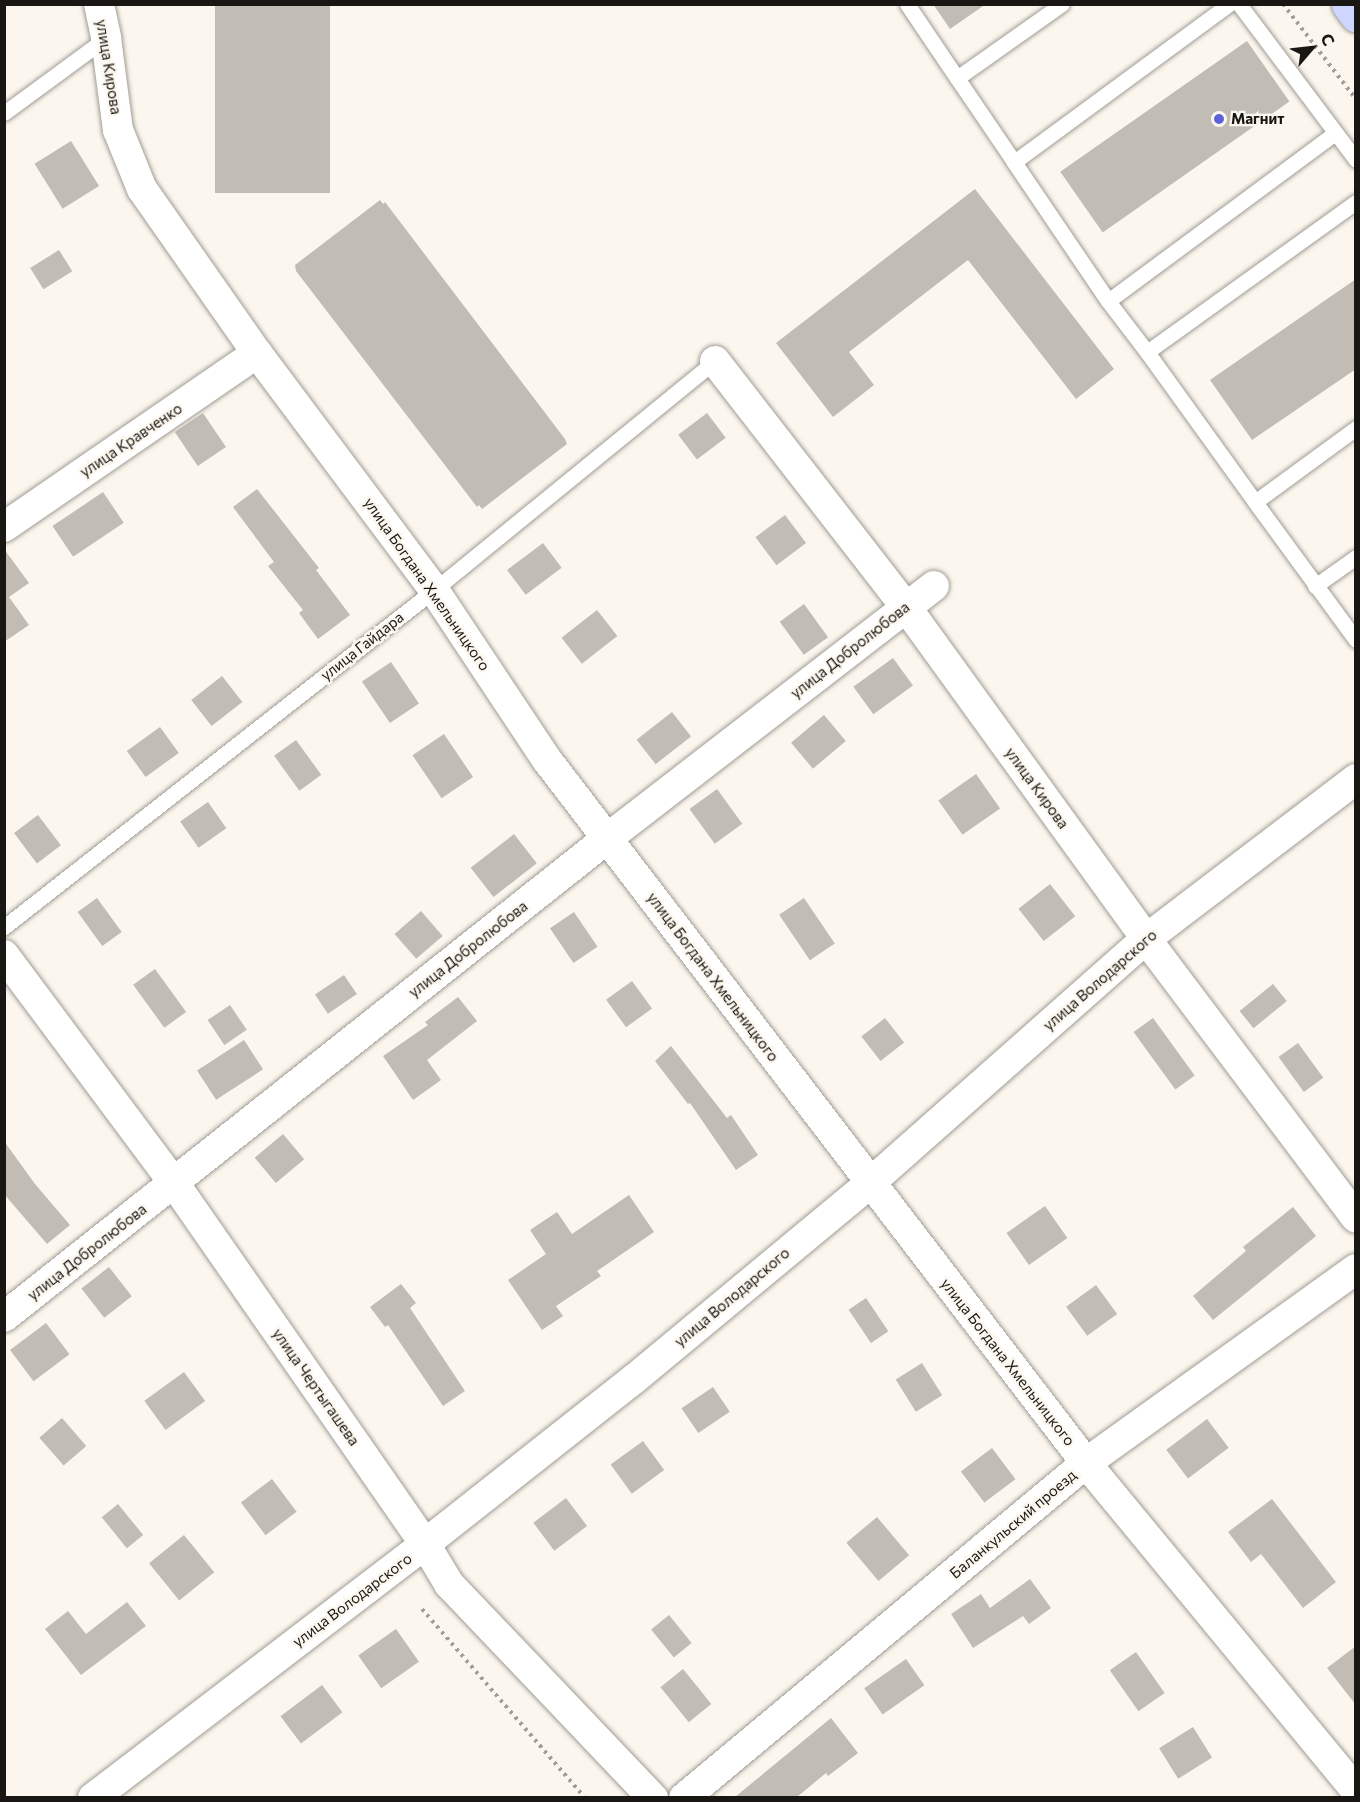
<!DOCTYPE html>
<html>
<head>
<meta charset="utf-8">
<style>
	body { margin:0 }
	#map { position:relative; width:1360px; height:1802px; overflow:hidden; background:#fcf7ee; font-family:Commissioner,sans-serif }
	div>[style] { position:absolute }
	.building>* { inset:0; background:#c1bcb4; transform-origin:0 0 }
	.path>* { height:4px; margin-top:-2px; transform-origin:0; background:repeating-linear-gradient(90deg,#a29e97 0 3px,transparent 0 7.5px) }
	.roads { filter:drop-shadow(0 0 2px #a09c94) drop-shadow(0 0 2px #a09c94) }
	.lane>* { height:15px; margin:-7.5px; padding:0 7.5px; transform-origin:7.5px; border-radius:7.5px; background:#fff }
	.street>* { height:30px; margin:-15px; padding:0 15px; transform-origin:15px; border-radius:15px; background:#fff }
	.primary>* { height:33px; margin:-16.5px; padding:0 16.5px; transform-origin:16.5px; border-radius:16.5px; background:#ced5fe }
	.dots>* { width:16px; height:16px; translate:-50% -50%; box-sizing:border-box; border:3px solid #fcf7ee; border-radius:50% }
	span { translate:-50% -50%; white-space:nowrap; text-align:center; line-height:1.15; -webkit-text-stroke:4.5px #fcf7ee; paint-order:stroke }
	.street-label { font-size:15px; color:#191714 }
	.poi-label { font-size:15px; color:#191714; font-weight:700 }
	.left { translate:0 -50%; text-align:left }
	.frame { position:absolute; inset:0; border:6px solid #191714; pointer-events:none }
	.north { position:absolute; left:1282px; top:18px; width:60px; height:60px; -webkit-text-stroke:4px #fcf7ee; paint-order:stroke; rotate:62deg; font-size:16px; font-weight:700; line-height:24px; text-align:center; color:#191714 }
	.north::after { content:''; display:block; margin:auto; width:21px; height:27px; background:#191714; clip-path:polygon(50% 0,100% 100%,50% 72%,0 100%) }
</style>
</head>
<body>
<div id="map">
	<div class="building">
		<div style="left:215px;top:4px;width:115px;height:189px"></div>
		<div style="clip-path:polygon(933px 4px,986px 4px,950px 29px)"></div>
		<div style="left:1247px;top:41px;width:74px;height:228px;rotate:55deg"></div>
		<div style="left:71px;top:141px;width:53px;height:43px;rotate:58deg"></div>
		<div style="clip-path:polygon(975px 189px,1114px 369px,1076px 399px,968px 260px,849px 352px,874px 385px,833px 417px,776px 343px)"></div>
		<div style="clip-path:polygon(380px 200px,383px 204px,385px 202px,565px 439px,567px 444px,482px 509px,479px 505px,477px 507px,296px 271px,295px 265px)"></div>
		<div style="left:59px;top:250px;width:25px;height:34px;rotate:58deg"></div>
		<div style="clip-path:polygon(1356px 279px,1356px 369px,1252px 440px,1210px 380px)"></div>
		<div style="left:203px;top:413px;width:41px;height:34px;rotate:56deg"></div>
		<div style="left:707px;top:413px;width:31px;height:36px;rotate:53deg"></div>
		<div style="clip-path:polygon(257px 489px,319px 568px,316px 570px,350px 615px,318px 639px,299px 613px,303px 610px,268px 566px,274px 562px,233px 507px)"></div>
		<div style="left:103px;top:492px;width:37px;height:61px;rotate:56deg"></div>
		<div style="left:785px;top:515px;width:35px;height:37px;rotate:53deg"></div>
		<div style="left:543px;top:543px;width:31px;height:45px;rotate:53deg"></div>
		<div style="clip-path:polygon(4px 549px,29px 583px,9px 597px,29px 625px,4px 642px)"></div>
		<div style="left:804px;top:604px;width:41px;height:30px;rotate:54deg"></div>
		<div style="left:597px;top:610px;width:33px;height:45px;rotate:52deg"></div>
		<div style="left:893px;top:658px;width:34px;height:49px;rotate:54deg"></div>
		<div style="left:391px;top:662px;width:50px;height:35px;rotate:56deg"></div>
		<div style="left:222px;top:676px;width:33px;height:39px;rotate:52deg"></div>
		<div style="left:672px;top:712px;width:31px;height:45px;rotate:52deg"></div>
		<div style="left:824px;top:715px;width:34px;height:43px;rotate:50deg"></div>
		<div style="left:160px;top:727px;width:32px;height:41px;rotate:54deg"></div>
		<div style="left:444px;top:734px;width:52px;height:38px;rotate:56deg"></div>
		<div style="left:296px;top:740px;width:43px;height:27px;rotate:54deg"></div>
		<div style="left:976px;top:774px;width:42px;height:46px;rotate:55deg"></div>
		<div style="left:717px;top:789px;width:43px;height:34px;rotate:54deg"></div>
		<div style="left:208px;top:802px;width:32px;height:34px;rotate:55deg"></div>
		<div style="left:38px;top:815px;width:38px;height:30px;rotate:53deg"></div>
		<div style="left:514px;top:834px;width:37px;height:55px;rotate:52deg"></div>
		<div style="left:1050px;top:884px;width:41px;height:40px;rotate:52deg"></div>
		<div style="left:97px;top:898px;width:42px;height:24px;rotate:54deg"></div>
		<div style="left:804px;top:898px;width:55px;height:30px;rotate:56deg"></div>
		<div style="left:421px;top:911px;width:33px;height:35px;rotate:49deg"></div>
		<div style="left:574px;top:912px;width:42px;height:29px;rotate:56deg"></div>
		<div style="left:155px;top:969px;width:53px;height:27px;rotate:54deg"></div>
		<div style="left:344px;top:975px;width:23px;height:35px;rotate:56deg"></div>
		<div style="left:632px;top:981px;width:34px;height:32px;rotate:54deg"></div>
		<div style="left:1273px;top:984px;width:22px;height:43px;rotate:51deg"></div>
		<div style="clip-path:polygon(458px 997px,477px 1021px,427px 1060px,441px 1080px,413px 1100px,383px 1056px,428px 1025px,425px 1022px)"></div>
		<div style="left:230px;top:1005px;width:30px;height:27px;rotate:56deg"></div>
		<div style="left:885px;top:1018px;width:31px;height:30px;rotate:52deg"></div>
		<div style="left:1153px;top:1018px;width:71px;height:24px;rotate:54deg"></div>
		<div style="left:244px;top:1040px;width:35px;height:56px;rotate:57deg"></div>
		<div style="left:1298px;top:1043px;width:43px;height:24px;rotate:54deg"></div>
		<div style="clip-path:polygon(671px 1046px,727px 1118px,731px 1115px,758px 1155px,736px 1170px,690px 1103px,688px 1104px,655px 1061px)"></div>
		<div style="left:283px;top:1134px;width:33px;height:37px;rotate:50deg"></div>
		<div style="clip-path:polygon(4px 1141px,35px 1184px,70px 1225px,47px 1244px,4px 1194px)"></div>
		<div style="clip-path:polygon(629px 1195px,654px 1232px,597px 1271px,601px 1276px,556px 1306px,563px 1316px,542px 1330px,508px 1280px,546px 1254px,530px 1230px,557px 1212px,572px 1234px)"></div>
		<div style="left:1045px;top:1206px;width:39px;height:47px;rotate:55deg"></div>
		<div style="clip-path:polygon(1293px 1207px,1316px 1236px,1213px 1320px,1193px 1296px,1246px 1251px,1243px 1247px)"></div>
		<div style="left:109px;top:1267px;width:37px;height:35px;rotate:52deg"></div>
		<div style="clip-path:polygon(401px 1284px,416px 1303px,410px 1308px,465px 1391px,443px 1406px,388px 1325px,385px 1327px,370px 1307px)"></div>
		<div style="left:1096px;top:1285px;width:36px;height:37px;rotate:54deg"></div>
		<div style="left:866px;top:1298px;width:40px;height:21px;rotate:56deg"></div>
		<div style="left:46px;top:1323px;width:39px;height:45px;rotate:53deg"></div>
		<div style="left:922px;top:1363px;width:38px;height:31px;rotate:58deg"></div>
		<div style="left:184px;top:1372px;width:36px;height:49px;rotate:54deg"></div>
		<div style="left:713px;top:1387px;width:30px;height:38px;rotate:56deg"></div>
		<div style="left:62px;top:1418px;width:37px;height:30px;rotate:49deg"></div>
		<div style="left:1207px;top:1419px;width:36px;height:51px;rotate:53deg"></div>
		<div style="left:643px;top:1441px;width:36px;height:40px;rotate:54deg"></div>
		<div style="left:992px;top:1448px;width:39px;height:39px;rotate:53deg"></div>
		<div style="left:272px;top:1479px;width:41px;height:39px;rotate:53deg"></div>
		<div style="left:566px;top:1498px;width:35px;height:41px;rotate:53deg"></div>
		<div style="clip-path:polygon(1272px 1499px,1336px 1582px,1303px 1608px,1261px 1554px,1251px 1562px,1228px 1532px)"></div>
		<div style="left:118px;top:1504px;width:40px;height:21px;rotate:51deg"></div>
		<div style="left:877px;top:1517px;width:50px;height:40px;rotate:50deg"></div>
		<div style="left:184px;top:1535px;width:48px;height:45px;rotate:51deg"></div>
		<div style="clip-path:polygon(1030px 1579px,1051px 1608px,1029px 1624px,1023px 1616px,973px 1648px,951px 1614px,981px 1594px,990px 1608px)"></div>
		<div style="clip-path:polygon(127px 1602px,146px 1626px,81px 1675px,45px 1629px,68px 1611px,86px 1634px)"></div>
		<div style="left:669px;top:1615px;width:36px;height:23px;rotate:51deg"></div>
		<div style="left:396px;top:1629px;width:40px;height:46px;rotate:55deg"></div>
		<div style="clip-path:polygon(1356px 1646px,1356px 1705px,1327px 1668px)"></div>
		<div style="left:1136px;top:1652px;width:50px;height:32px;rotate:55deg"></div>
		<div style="left:906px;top:1659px;width:32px;height:51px;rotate:55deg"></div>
		<div style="left:683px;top:1669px;width:45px;height:29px;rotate:51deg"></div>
		<div style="left:322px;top:1685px;width:34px;height:52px;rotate:53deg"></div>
		<div style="clip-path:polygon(831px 1718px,858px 1753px,828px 1776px,826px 1773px,797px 1797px,735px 1797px)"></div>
		<div style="left:1193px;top:1727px;width:36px;height:40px;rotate:58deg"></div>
	</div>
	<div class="path">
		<div style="left:1283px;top:4px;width:120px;rotate:52.5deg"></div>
		<div style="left:422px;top:1609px;width:250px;rotate:49.2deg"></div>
	</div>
	<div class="roads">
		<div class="lane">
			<div style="left:907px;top:4px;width:89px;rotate:56deg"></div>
			<div style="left:957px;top:78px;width:102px;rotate:55.8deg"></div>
			<div style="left:1014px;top:162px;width:168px;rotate:55.9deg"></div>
			<div style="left:1108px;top:301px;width:168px;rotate:-124.1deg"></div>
			<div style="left:1239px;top:4px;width:195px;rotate:53.1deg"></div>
			<div style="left:957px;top:78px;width:128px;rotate:-35.2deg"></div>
			<div style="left:4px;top:113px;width:127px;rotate:-36.3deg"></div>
			<div style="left:1335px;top:133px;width:282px;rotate:143.5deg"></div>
			<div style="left:1108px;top:301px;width:64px;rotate:52.6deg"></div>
			<div style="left:1147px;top:352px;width:257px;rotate:-35.7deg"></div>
			<div style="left:1014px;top:162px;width:267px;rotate:-36.3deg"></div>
			<div style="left:1147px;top:352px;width:185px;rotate:54.2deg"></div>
			<div style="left:1356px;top:428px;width:125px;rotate:143.8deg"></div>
			<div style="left:1255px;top:502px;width:171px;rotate:53.8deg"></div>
			<div style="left:1315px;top:586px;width:50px;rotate:-35.3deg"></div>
			<div style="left:4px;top:927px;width:546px;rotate:-38.09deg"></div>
			<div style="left:434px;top:590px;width:362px;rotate:-39.2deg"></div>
		</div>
		<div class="street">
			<div style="left:99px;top:4px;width:35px;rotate:78deg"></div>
			<div style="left:106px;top:38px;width:93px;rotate:82.6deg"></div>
			<div style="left:118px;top:130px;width:64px;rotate:67.9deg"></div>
			<div style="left:142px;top:189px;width:200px;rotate:55deg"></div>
			<div style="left:257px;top:353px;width:296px;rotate:53.2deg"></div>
			<div style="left:434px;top:590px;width:204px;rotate:56.4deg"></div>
			<div style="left:547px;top:760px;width:886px;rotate:52.52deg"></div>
			<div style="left:1086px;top:1463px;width:424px;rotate:50.5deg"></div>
			<div style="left:715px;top:361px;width:311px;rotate:52.2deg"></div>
			<div style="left:906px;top:607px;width:410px;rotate:54.1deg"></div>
			<div style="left:1146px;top:939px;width:349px;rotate:53deg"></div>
			<div style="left:4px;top:527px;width:307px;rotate:-34.5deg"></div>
			<div style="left:4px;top:955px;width:284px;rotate:53.3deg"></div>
			<div style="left:174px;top:1183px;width:440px;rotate:55.2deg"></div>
			<div style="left:425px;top:1544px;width:47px;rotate:59deg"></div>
			<div style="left:449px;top:1584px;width:296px;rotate:46.4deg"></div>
			<div style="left:4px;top:1317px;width:766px;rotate:-38.43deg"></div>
			<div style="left:604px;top:841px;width:417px;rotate:-37.7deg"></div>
			<div style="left:93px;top:1798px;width:418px;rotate:-37.4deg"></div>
			<div style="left:425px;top:1544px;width:265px;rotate:-38.3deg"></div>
			<div style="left:633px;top:1380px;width:308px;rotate:-39.7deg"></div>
			<div style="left:870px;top:1183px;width:368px;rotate:-41.5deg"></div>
			<div style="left:1146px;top:939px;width:264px;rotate:-37.3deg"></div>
			<div style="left:684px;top:1798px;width:523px;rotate:-39.81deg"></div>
			<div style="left:1086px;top:1463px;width:332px;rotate:-35.7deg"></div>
		</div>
		<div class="primary">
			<div style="left:1348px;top:4px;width:14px;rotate:54deg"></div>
		</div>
	</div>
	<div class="dots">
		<div style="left:1219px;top:119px;background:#5c62da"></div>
	</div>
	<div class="street-label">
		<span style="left:109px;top:67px;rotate:81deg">улица Кирова</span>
		<span style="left:131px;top:440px;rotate:-34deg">улица Кравченко</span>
		<span style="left:427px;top:584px;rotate:55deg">улица Богдана Хмельницкого</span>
		<span style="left:362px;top:646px;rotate:-38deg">улица Гайдара</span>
		<span style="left:850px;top:650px;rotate:-38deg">улица Добролюбова</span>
		<span style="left:1037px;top:788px;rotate:54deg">улица Кирова</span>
		<span style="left:468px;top:949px;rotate:-38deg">улица Добролюбова</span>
		<span style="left:713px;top:977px;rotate:53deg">улица Богдана Хмельницкого</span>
		<span style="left:1100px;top:980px;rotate:-41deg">улица Володарского</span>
		<span style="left:87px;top:1252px;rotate:-38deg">улица Добролюбова</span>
		<span style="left:732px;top:1297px;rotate:-40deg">улица Володарского</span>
		<span style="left:1008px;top:1362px;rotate:52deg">улица Богдана Хмельницкого</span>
		<span style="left:316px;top:1387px;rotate:55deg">улица Чертыгашева</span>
		<span style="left:1013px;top:1524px;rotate:-40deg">Баланкульский проезд</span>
		<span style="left:352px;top:1600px;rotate:-37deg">улица Володарского</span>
	</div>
	<div class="poi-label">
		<span class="left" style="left:1231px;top:119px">Магнит</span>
	</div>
	<div class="frame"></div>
	<div class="north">С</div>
</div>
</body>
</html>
